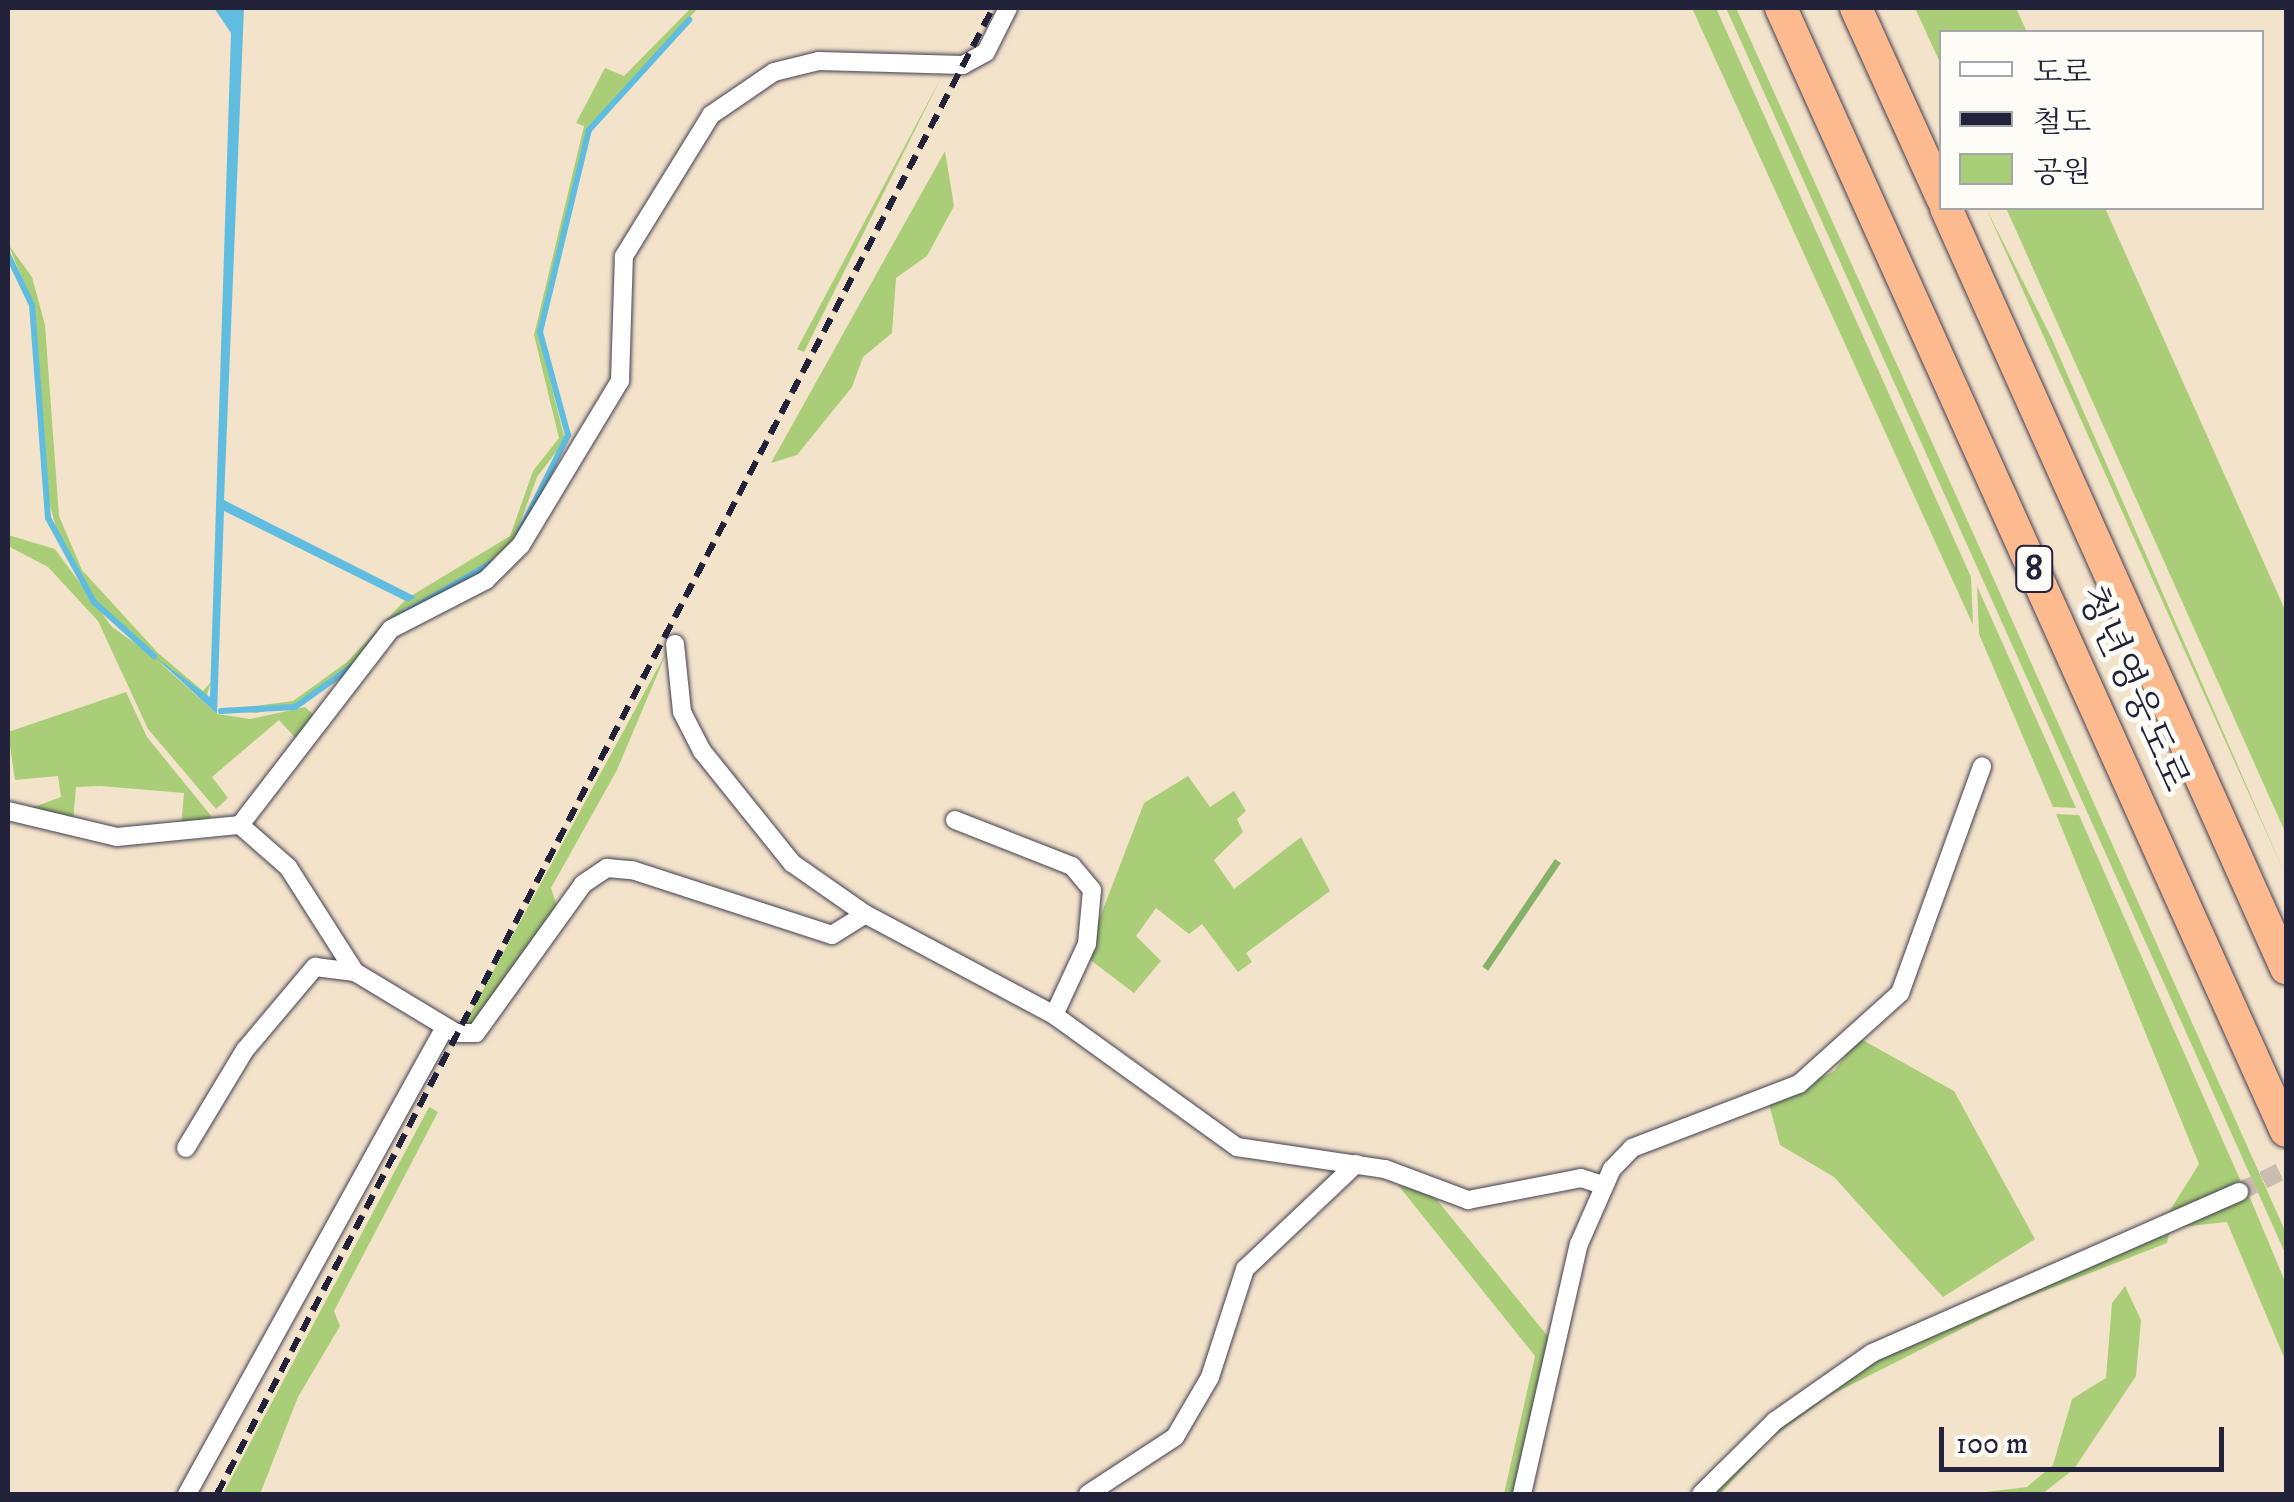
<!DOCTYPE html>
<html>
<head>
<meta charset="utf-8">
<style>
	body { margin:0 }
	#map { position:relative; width:2294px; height:1502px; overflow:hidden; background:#f4e3cb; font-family:"IM FELL DW Pica","Noto Serif KR",serif }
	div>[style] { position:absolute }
	.green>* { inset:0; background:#a9ce77 }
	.forest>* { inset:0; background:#86b168; transform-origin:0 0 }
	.water>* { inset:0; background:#61bddf }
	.stream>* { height:6px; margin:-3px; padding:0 3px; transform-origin:3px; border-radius:3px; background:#61bddf }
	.street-tunnel>* { height:18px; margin-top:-9px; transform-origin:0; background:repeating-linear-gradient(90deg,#cabcae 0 18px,transparent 0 27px) }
	.roads { filter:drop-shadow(0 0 2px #423f51) drop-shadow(0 0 2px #423f51) }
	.street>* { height:18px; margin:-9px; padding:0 9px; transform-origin:9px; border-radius:9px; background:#fff }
	.highway>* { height:32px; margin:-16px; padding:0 16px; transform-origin:16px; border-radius:16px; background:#fcba8e }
	.rail>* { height:6px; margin-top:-3px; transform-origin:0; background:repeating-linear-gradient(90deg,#22223b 0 15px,transparent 0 23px) }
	span { translate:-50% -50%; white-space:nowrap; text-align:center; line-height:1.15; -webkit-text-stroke:10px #fdfcf7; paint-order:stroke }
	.shield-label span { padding:2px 8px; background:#fdfcf7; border:2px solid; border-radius:8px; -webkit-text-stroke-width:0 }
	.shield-label { font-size:35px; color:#22223b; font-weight:700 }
	.street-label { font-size:38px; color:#22223b }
	.frame { position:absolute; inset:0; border:10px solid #22223b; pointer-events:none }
	.legend { position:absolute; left:1939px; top:30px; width:325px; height:180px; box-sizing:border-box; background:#fdfcf7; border:2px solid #a5a5ac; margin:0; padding:12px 18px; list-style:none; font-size:30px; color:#22223b }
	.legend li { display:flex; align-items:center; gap:20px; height:50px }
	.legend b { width:50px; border:2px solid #a5a5ac }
	.scale { position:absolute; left:1939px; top:1427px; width:285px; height:45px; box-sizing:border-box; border:5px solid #22223b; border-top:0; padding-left:12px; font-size:30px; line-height:35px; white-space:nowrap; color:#22223b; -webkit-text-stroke:8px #fdfcf7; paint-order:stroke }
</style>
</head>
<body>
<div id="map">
	<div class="green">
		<div style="clip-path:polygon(691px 8px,698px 8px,585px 135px,538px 332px,565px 440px,537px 477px,514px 540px,481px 569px,403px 610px,351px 667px,303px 702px,257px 713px,221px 710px,293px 701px,347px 662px,406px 599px,510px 536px,533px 471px,559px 438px,534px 335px,584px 126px,576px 123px,605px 68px,624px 76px)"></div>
		<div style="clip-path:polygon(1692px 8px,1716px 8px,1971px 577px,1973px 625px)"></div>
		<div style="clip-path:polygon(1726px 8px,1736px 8px,1987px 564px,2286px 1233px,2286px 1255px)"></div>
		<div style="clip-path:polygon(1915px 8px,2016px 8px,2027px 32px,1942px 32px,1941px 65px)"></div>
		<div style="clip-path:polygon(944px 72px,804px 352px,797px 349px)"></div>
		<div style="clip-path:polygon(945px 151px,954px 206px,927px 256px,896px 278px,892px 333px,863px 357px,852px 387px,797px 455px,771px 463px)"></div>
		<div style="clip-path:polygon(1986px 208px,2051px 337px,2286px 876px,2200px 685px)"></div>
		<div style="clip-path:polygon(2006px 208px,2105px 208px,2286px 612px,2286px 834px)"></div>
		<div style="clip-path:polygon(8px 244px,32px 277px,45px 325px,59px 516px,82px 570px,158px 653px,203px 691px,211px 682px,206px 698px,158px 661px,217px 714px,250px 719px,305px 707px,316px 717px,300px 743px,279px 720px,212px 777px,228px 798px,216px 809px,148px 729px,98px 621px,48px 567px,8px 546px,8px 535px,55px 549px,112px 627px,149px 653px,96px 602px,61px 547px,46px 490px,34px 307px)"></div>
		<div style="clip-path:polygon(1977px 586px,2076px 808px,2053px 807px,1979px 634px)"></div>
		<div style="clip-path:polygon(668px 649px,617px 770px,551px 888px,557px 906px,473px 1026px,464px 1025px)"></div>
		<div style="clip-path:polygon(126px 692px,147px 737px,212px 817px,181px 825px,184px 793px,101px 786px,76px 787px,73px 822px,31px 808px,61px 797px,58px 776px,15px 780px,8px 732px)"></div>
		<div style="clip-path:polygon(1188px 776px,1210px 807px,1234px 791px,1246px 811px,1237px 819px,1243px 832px,1214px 860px,1234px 889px,1301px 837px,1330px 891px,1246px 953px,1252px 962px,1238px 972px,1202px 924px,1189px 934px,1156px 908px,1136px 936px,1161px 961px,1134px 993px,1085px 956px,1144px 803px)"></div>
		<div style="clip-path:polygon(2056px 814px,2079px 815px,2242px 1184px,2164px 1220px,2199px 1164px)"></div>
		<div style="clip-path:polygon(1859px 1038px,1954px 1091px,2035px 1239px,1943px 1297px,1834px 1177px,1780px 1145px,1769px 1104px,1834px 1071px)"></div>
		<div style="clip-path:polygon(429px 1107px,438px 1112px,334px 1311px,340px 1326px,298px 1397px,260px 1494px,223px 1494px)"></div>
		<div style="clip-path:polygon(1398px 1185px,1433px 1195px,1554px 1344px,1516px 1494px,1504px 1494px,1535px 1356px)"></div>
		<div style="clip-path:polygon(2248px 1193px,2286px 1284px,2286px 1362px,2227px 1222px,2170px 1228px,2167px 1243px,2011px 1304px,1829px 1396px,1769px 1440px,1720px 1494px,1706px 1494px,1774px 1426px,1874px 1358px)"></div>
		<div style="clip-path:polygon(2125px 1286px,2141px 1320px,2136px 1376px,2074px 1469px,2042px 1494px,1970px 1494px,2027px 1487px,2053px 1465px,2072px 1399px,2106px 1378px,2112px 1303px)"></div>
	</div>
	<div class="forest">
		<div style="left:1555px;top:859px;width:7px;height:130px;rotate:34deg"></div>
	</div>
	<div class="water">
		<div style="clip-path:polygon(214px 8px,244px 8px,224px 500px,416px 597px,408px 602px,224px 511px,217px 714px,154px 656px,210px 697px,231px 33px)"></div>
	</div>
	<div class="stream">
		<div style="left:8px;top:255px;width:55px;rotate:64.4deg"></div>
		<div style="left:32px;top:305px;width:214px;rotate:85.7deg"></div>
		<div style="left:48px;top:518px;width:96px;rotate:61.3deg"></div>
		<div style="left:94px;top:602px;width:81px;rotate:42deg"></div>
		<div style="left:518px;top:535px;width:112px;rotate:-63.4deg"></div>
		<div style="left:568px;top:435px;width:107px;rotate:-105.2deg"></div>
		<div style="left:540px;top:332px;width:208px;rotate:-76.4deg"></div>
		<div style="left:589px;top:130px;width:149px;rotate:-47.7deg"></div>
		<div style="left:396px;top:618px;width:112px;rotate:-30deg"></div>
		<div style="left:221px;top:711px;width:74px;rotate:-3.1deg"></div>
		<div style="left:295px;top:707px;width:72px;rotate:-35.4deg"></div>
	</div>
	<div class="street-tunnel">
		<div style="left:2239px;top:1192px;width:52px;rotate:-26.1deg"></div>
	</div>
	<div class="roads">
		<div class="street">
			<div style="left:675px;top:644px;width:68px;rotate:84.1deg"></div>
			<div style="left:682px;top:712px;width:44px;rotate:62.9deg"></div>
			<div style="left:702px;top:751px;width:144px;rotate:51.2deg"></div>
			<div style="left:792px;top:863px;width:89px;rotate:34.9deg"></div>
			<div style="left:8px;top:811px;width:112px;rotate:13.4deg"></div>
			<div style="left:117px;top:837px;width:124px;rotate:-5.6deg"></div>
			<div style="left:240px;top:825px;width:247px;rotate:-52.4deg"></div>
			<div style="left:391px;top:629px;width:107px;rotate:-27.3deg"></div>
			<div style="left:486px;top:580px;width:49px;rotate:-45deg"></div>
			<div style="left:521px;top:545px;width:192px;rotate:-58.9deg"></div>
			<div style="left:620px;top:381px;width:125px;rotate:-88.2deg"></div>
			<div style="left:624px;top:256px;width:166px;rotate:-58.3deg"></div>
			<div style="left:711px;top:115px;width:76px;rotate:-34.3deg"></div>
			<div style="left:774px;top:72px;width:46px;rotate:-13.7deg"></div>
			<div style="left:819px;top:61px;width:144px;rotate:1.6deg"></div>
			<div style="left:963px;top:65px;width:26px;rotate:-29deg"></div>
			<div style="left:986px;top:52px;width:49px;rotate:-63.4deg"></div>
			<div style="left:955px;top:820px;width:126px;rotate:21.5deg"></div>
			<div style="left:1072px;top:866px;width:31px;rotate:50deg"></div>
			<div style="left:1092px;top:890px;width:54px;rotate:95.3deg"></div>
			<div style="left:1087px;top:944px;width:78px;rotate:114.9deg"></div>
			<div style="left:240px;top:825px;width:64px;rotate:41.2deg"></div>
			<div style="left:288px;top:867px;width:125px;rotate:57.5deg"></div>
			<div style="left:355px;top:972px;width:118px;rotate:31.1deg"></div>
			<div style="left:456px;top:1033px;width:20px"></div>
			<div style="left:476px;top:1033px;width:183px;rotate:-54.3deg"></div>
			<div style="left:583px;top:884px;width:29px;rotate:-34deg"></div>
			<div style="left:607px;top:868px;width:25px;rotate:5deg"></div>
			<div style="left:632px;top:870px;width:210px;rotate:18deg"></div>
			<div style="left:832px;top:935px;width:39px;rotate:-32deg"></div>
			<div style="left:865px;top:914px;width:214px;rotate:28.1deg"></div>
			<div style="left:1054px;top:1015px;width:226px;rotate:35.8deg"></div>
			<div style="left:1237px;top:1147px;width:150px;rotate:8.5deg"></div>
			<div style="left:1385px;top:1169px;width:89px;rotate:20.5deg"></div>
			<div style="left:1468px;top:1200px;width:115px;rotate:-11deg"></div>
			<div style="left:1581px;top:1178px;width:23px;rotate:18deg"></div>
			<div style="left:186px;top:1148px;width:114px;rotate:-59deg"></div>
			<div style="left:245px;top:1050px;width:109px;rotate:-49.9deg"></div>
			<div style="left:315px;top:967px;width:40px;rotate:7.1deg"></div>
			<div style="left:187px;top:1494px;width:534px;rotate:-61.08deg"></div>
			<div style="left:1088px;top:1494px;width:104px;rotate:-33.2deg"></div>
			<div style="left:1175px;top:1437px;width:69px;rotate:-59.7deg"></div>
			<div style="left:1210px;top:1377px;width:114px;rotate:-72deg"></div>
			<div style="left:1245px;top:1269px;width:153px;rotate:-43.4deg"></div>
			<div style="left:1522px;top:1494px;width:256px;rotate:-77.2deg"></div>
			<div style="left:1579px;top:1244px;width:82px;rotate:-66.3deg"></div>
			<div style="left:1612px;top:1169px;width:29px;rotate:-46deg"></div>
			<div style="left:1632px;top:1148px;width:179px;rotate:-21deg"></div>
			<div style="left:1799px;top:1084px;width:136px;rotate:-42deg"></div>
			<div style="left:1900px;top:993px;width:241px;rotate:-70.1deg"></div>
			<div style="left:1701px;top:1494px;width:104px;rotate:-44.6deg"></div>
			<div style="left:1775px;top:1421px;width:118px;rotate:-35deg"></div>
			<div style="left:1872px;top:1353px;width:401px;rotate:-23.7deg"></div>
		</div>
		<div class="highway">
			<div style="left:1781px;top:8px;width:1231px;rotate:65.79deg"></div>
			<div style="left:1856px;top:8px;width:209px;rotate:65.6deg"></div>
			<div style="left:1946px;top:208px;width:833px;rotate:65.9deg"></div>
		</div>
	</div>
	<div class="rail">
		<div style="left:217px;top:1494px;width:1676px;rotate:-62.43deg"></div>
	</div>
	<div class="shield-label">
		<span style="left:2034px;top:569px">8</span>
	</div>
	<div class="street-label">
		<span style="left:2132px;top:689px;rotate:66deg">청년영웅도로</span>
	</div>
	<div class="frame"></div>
	<ul class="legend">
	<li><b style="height:12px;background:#fff"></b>도로</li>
	<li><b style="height:12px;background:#22223b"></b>철도</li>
	<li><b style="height:28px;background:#a9ce77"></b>공원</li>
	</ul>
	<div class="scale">100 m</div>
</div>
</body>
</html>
